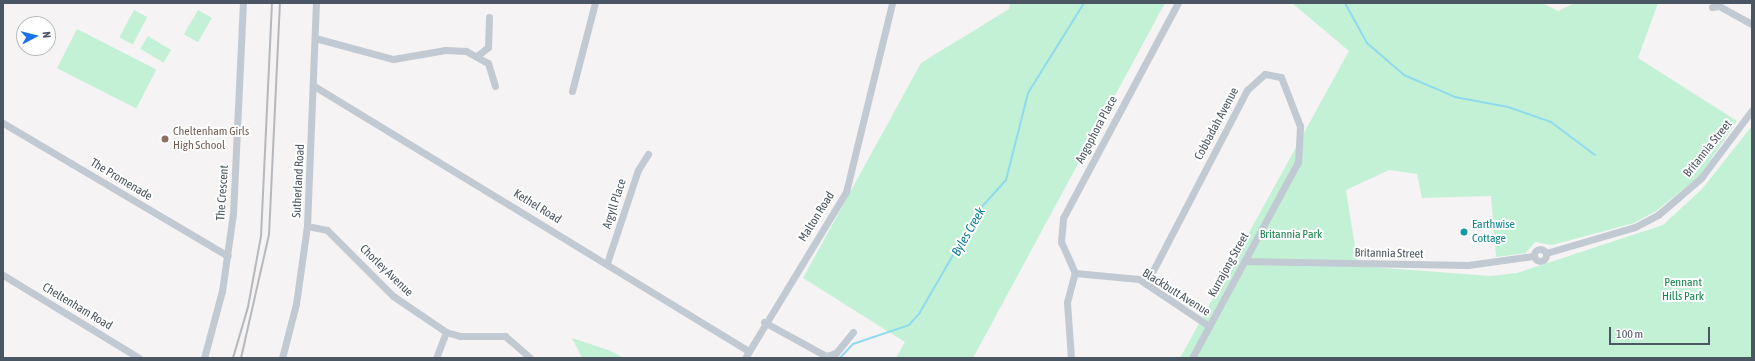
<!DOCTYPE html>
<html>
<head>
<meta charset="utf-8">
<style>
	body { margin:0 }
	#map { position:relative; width:1755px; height:361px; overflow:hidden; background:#f5f3f3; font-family:"Asap Condensed",sans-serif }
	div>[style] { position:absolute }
	.green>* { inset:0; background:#c3f1d5; transform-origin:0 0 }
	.stream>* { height:2px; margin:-1px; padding:0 1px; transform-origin:1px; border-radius:1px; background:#90daee }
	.street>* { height:7px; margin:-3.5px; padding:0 3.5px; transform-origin:3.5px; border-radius:3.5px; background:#c1cad2 }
	.street>.ring { margin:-3.5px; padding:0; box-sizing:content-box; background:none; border:7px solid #c1cad2; border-radius:50% }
	.rail>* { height:2px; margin:-1px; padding:0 1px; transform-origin:1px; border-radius:1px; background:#b5b8bd }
	.dots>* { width:11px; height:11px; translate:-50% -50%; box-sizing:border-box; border:2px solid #fff; border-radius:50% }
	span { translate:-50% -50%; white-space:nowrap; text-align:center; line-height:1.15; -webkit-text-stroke:4px #fff; paint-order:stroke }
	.street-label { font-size:12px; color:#4a5661 }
	.education-label { font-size:12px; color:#785e54 }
	.left { translate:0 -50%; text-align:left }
	.culture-label { font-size:12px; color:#0d838f }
	.park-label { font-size:12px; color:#17864f }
	.water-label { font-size:13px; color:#0c7c9b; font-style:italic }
	.frame { position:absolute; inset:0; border:4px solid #4a5661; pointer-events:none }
	.north { position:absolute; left:16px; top:16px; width:40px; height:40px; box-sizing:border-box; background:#fff; border:1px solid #b7bbc0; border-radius:50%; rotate:83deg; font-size:11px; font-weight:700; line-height:16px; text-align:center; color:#4a5661 }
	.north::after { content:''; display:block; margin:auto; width:14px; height:18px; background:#1a73e8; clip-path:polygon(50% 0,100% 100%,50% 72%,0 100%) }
	.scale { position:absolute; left:1609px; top:327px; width:101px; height:18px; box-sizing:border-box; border:2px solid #4a5661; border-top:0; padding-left:5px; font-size:12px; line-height:14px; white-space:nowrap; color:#4a5661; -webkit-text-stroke:3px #fff; paint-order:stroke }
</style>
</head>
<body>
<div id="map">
	<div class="green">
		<div style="clip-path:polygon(1010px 3px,1165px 3px,973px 358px,896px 358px,905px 342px,803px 278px,921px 63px,1009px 9px)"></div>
		<div style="clip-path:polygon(1292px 3px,1542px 3px,1558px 11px,1575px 3px,1658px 3px,1638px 58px,1737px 121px,1699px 177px,1656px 211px,1634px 223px,1552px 245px,1535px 242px,1526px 253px,1496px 257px,1491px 196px,1422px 198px,1417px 174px,1389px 170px,1346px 190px,1358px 266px,1491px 276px,1517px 273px,1663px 225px,1702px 189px,1752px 126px,1752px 358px,1180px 358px,1349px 51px)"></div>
		<div style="left:134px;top:10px;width:15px;height:31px;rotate:28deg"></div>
		<div style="left:198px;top:10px;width:16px;height:28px;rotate:30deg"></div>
		<div style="left:77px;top:29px;width:89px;height:44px;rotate:27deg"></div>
		<div style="left:148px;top:36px;width:27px;height:15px;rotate:31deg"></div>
		<div style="clip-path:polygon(572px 338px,608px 350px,624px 358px,582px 358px)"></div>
	</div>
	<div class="stream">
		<div style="left:1345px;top:3px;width:46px;rotate:61.2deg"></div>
		<div style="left:1367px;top:43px;width:49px;rotate:40.9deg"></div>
		<div style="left:1404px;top:75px;width:56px;rotate:23.3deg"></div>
		<div style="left:1455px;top:97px;width:54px;rotate:10.7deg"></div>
		<div style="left:1508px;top:107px;width:46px;rotate:19.2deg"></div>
		<div style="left:1551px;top:122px;width:55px;rotate:36.9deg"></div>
		<div style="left:840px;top:358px;width:19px;rotate:-47deg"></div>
		<div style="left:853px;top:344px;width:59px;rotate:-18.7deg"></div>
		<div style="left:909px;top:325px;width:15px;rotate:-48deg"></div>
		<div style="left:919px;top:314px;width:120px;rotate:-60deg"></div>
		<div style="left:979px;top:210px;width:40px;rotate:-48deg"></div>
		<div style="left:1006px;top:180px;width:90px;rotate:-75.8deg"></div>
		<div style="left:1028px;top:93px;width:106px;rotate:-58.1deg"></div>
	</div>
	<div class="street">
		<div style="left:1712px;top:7px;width:7px;rotate:-8deg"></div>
		<div style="left:1719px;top:6px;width:38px;rotate:29deg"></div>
		<div style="left:315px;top:38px;width:81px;rotate:15.1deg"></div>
		<div style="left:393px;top:59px;width:53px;rotate:-9.8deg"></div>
		<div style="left:445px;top:50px;width:21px;rotate:3deg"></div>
		<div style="left:466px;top:51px;width:25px;rotate:29deg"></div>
		<div style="left:488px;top:63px;width:24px;rotate:73deg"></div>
		<div style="left:477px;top:56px;width:14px;rotate:-39deg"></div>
		<div style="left:488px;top:47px;width:30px;rotate:-88deg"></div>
		<div style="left:314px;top:86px;width:507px;rotate:31.37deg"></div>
		<div style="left:572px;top:91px;width:91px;rotate:-75.4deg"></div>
		<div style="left:3px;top:123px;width:261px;rotate:30.6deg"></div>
		<div style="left:307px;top:226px;width:20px;rotate:11deg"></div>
		<div style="left:327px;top:230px;width:93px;rotate:45deg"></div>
		<div style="left:393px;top:296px;width:64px;rotate:34.2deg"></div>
		<div style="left:446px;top:332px;width:28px;rotate:111deg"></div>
		<div class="ring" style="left:1534px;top:249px;width:5px;height:5px"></div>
		<div style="left:1546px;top:253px;width:93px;rotate:-16.3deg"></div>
		<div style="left:1635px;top:227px;width:26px;rotate:-28deg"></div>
		<div style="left:1658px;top:215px;width:57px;rotate:-40.7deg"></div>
		<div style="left:1701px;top:178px;width:85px;rotate:-53.1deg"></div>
		<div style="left:1244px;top:261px;width:224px;rotate:1deg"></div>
		<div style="left:1468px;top:265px;width:66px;rotate:-7.9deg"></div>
		<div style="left:607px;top:263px;width:98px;rotate:-71.6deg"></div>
		<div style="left:638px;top:170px;width:19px;rotate:-58deg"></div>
		<div style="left:1075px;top:273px;width:34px;rotate:-114deg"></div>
		<div style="left:1061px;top:242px;width:24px;rotate:-85deg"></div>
		<div style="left:1063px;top:218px;width:244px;rotate:-61.9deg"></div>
		<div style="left:3px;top:275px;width:159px;rotate:31.4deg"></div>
		<div style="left:1146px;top:284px;width:219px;rotate:-62.5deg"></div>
		<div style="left:1247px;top:90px;width:24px;rotate:-42deg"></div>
		<div style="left:1265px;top:74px;width:16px;rotate:11deg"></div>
		<div style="left:1281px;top:77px;width:53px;rotate:68.8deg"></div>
		<div style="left:1300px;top:126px;width:36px;rotate:93deg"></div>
		<div style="left:1298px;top:162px;width:223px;rotate:118.4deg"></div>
		<div style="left:764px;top:322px;width:71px;rotate:28.7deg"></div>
		<div style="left:826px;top:356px;width:10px;rotate:-17deg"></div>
		<div style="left:836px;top:353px;width:27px;rotate:-51deg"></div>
		<div style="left:446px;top:332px;width:15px;rotate:16deg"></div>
		<div style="left:460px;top:336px;width:45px"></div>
		<div style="left:505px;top:336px;width:33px;rotate:41deg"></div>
		<div style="left:204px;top:358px;width:69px;rotate:-75deg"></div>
		<div style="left:222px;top:291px;width:78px;rotate:-81.9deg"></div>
		<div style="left:233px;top:214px;width:211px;rotate:-87.3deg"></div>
		<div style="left:282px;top:358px;width:56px;rotate:-75.5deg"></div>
		<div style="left:296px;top:304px;width:79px;rotate:-82deg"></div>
		<div style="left:307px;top:226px;width:223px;rotate:-87.7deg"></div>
		<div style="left:745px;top:358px;width:194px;rotate:-58.7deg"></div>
		<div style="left:846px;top:192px;width:195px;rotate:-76.3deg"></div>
		<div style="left:1071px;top:358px;width:56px;rotate:-94.1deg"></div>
		<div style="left:1067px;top:302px;width:30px;rotate:-75deg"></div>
		<div style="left:1075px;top:273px;width:64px;rotate:5.4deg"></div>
		<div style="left:1139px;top:279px;width:84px;rotate:33.9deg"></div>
	</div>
	<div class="rail">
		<div style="left:233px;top:358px;width:53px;rotate:-73.6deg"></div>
		<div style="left:248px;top:307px;width:72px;rotate:-79.6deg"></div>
		<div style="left:261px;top:236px;width:233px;rotate:-87.3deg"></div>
		<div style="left:241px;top:358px;width:126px;rotate:-77.2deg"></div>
		<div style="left:269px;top:235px;width:232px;rotate:-87.3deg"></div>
	</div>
	<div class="dots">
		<div style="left:165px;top:139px;background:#8d6e63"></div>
		<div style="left:1464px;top:232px;background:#0f9aa8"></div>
	</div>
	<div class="street-label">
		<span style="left:1217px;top:124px;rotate:-62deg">Cobbadah Avenue</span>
		<span style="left:1097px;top:130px;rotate:-62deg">Angophora Place</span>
		<span style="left:1708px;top:149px;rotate:-51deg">Britannia Street</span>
		<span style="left:121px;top:180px;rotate:31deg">The Promenade</span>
		<span style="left:299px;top:181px;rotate:-87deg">Sutherland Road</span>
		<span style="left:223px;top:193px;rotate:-86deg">The Crescent</span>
		<span style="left:615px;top:204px;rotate:-72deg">Argyll Place</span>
		<span style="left:537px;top:207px;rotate:32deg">Kethel Road</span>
		<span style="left:817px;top:217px;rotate:-58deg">Malton Road</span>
		<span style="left:1389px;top:254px;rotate:1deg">Britannia Street</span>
		<span style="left:1229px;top:265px;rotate:-61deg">Kurrajong Street</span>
		<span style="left:386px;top:271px;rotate:44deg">Chorley Avenue</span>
		<span style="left:1176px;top:293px;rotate:32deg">Blackbutt Avenue</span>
		<span style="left:77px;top:307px;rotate:31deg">Cheltenham Road</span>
	</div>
	<div class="education-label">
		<span class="left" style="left:173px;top:139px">Cheltenham Girls<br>High School</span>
	</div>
	<div class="culture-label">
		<span class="left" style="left:1472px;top:232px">Earthwise<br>Cottage</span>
	</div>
	<div class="park-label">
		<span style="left:1291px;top:235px">Britannia Park</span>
		<span style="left:1683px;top:290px">Pennant<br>Hills Park</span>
	</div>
	<div class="water-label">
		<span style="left:969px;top:232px;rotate:-60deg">Byles Creek</span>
	</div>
	<div class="frame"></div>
	<div class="north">N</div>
	<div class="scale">100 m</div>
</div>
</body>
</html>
